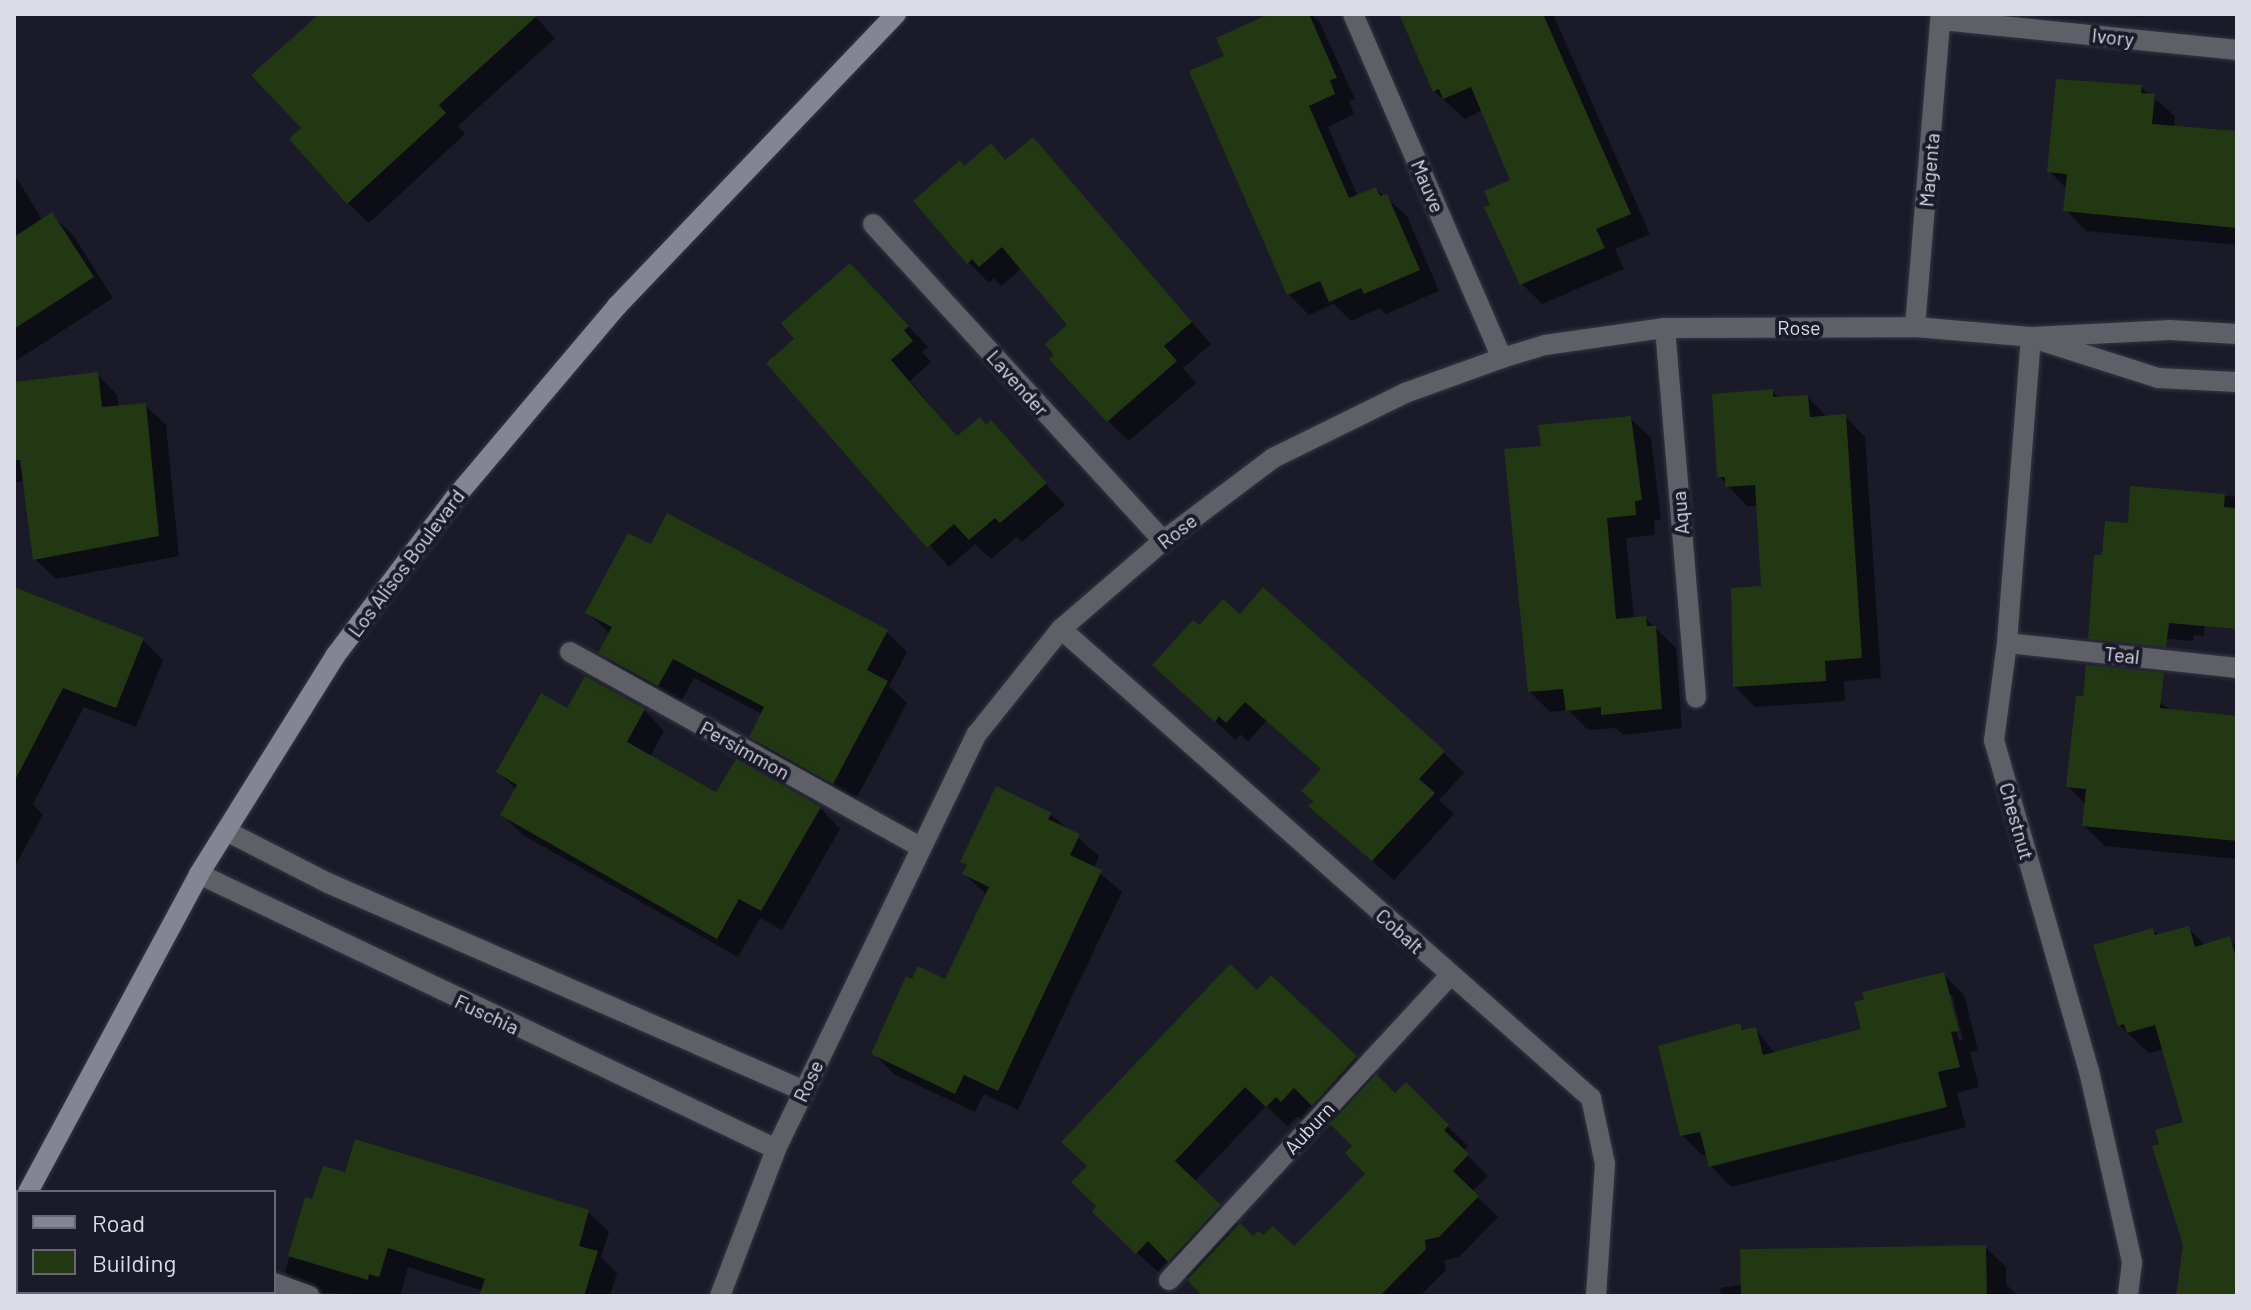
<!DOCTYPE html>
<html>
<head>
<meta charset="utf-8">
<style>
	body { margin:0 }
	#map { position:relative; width:2251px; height:1310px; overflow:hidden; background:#1a1a29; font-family:Barlow,sans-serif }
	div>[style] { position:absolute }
	.shadow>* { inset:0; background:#0007 }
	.building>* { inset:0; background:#213813; transform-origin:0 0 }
	.roads { filter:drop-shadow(0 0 2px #353543) drop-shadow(0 0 2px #353543) }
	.street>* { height:20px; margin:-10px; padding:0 10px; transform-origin:10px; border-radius:10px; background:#5e5f67 }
	.secondary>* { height:20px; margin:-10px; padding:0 10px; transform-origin:10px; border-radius:10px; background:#848593 }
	span { translate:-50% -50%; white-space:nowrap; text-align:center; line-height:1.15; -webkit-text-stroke:8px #1a1a29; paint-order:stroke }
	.street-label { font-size:20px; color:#dbdce6 }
	.frame { position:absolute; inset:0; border:16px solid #dbdce6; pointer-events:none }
	.legend { position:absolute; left:16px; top:1190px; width:260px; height:104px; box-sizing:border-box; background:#1a1a29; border:2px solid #676875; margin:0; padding:10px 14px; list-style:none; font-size:24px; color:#dbdce6 }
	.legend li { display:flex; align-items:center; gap:16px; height:40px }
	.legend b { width:40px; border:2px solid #676875 }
</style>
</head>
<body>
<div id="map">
	<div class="shadow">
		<div style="clip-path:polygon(322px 14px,533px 14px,555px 38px,458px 126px,465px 134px,369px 223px,348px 203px,303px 128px)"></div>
		<div style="clip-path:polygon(1274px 14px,1311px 14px,1320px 23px,1355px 99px,1349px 101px,1354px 114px,1328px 127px,1358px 197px,1376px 189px,1407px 216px,1439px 291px,1386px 314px,1380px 308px,1351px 321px,1334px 304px,1309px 315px,1288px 294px,1226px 57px)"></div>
		<div style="clip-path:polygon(1409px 14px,1553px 14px,1650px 234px,1615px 249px,1624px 269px,1542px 304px,1521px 283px,1493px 206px,1512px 181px,1483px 110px,1465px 119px,1434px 91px)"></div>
		<div style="clip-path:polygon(2104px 14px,2143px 14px,2142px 17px)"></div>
		<div style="clip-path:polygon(2141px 87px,2175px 116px,2174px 127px,2237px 132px,2237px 245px,2086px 231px,2066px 210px,2068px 190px,2049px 171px)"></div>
		<div style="clip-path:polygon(1033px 140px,1211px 344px,1183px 368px,1196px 383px,1129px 441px,1108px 421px,1070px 325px,1022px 268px,1001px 286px,994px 278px,989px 283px,968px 262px,965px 168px,1006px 162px)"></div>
		<div style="clip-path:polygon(14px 174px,43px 221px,52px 215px,73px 235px,113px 298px,14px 362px)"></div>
		<div style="clip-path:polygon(871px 286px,928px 347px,922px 352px,931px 362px,910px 381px,958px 438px,991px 423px,1065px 505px,1022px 542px,1017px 537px,991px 559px,975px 544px,949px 567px,769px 363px)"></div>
		<div style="clip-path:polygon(97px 374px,117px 395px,119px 408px,145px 405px,166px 425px,179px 556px,56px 579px,35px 559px,25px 481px,14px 482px,14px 384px)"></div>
		<div style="clip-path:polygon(1772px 391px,1780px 399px,1808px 397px,1828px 418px,1845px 416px,1865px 437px,1881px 678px,1844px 681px,1845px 701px,1755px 707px,1735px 687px,1763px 587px,1758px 506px,1747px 506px,1719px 476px)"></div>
		<div style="clip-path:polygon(1630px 418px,1651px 438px,1661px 520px,1654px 520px,1655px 535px,1626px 538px,1634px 619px,1645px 618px,1676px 648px,1682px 728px,1623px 735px,1616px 728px,1588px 730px,1568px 710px,1550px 712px,1530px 692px,1543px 448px)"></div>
		<div style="clip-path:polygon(2132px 489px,2237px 497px,2237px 611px,2206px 609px,2204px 636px,2194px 635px,2193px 641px,2112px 634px,2104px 558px,2130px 525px)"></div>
		<div style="clip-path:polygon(652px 547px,887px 632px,907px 652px,889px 686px,907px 703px,854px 803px,772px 757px,752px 737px,762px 714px,694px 678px,679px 705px,621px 673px,601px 652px,610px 634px,587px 612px)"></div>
		<div style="clip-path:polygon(14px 589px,143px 640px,163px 660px,136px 727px,84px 707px,33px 804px,43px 815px,14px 868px)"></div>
		<div style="clip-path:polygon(1240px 617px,1443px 752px,1464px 773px,1439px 800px,1454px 814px,1394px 880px,1310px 806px,1323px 770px,1267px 720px,1248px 742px,1240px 734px,1236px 740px,1175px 685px,1199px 628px)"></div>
		<div style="clip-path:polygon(2160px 703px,2237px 748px,2237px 859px,2105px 846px,2084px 826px,2086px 805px,2068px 786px)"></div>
		<div style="clip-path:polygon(568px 710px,644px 710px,664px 731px,650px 757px,717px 795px,820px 808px,840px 829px,782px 930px,760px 918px,738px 957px,523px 835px,502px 815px,517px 790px,498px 772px)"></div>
		<div style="clip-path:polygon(1050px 814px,1099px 856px,1094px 868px,1122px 892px,1018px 1110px,984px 1094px,975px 1112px,894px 1074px,874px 1054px,946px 982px,987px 895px,964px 874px,968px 867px,963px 862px)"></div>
		<div style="clip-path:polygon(2188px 928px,2206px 946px,2229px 939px,2237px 947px,2237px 1236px,2186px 1123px,2164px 1049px,2149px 1053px,2119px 1025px,2153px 930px,2159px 936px)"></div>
		<div style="clip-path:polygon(evenodd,1943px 974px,1964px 995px,1978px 1051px,1970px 1052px,1979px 1087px,1957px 1093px,1966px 1127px,1731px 1187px,1711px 1166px,1708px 1154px,1702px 1155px,1682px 1135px,1739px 1025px,1745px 1031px,1755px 1029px,1776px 1054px,1864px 1030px,1943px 974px,1948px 995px,1952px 995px,1963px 1040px,1959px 1041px,1948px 995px)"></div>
		<div style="clip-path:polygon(evenodd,1271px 978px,1395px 1095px,1406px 1085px,1468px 1146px,1463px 1151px,1488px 1176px,1472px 1192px,1498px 1217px,1459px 1257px,1444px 1260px,1446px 1270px,1420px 1296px,1205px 1296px,1170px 1260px,1158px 1272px,1115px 1232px,1257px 992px,1271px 978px,1266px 1106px,1287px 1126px,1298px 1116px,1303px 1121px,1316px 1107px,1354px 1146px,1368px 1174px,1294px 1249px,1253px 1238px,1194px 1182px,1266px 1106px)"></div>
		<div style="clip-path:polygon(346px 1175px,588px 1212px,609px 1232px,601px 1257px,617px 1273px,610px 1296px,481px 1296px,483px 1291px,408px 1267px,400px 1296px,305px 1292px,285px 1272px,307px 1200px,313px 1202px)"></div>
		<div style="clip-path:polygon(1985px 1247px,2006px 1267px,2006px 1284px,2018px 1296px,1721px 1296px,1720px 1288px)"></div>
	</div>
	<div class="building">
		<div style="clip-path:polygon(319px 14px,539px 14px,439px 105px,446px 113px,347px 204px,289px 139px,301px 128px,251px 75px)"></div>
		<div style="clip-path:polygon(1269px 14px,1309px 14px,1337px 78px,1330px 80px,1335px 94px,1309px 106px,1349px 198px,1376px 187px,1380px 196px,1387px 194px,1420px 270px,1364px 294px,1361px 288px,1329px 302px,1320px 281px,1287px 295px,1189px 71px,1224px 56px,1216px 38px)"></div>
		<div style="clip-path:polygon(1399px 14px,1543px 14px,1631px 214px,1596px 229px,1605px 248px,1520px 285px,1484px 207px,1490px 205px,1484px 191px,1510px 180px,1471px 87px,1443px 99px,1439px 89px,1433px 92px)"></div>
		<div style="clip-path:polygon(2056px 79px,2142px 85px,2141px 93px,2155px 94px,2152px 124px,2237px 131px,2237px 228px,2063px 211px,2067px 174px,2047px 172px)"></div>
		<div style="clip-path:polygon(1033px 137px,1192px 322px,1164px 346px,1177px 361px,1107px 422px,1049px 359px,1054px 355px,1045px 344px,1067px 325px,1002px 247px,979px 267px,972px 259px,967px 264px,913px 201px,960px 160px,964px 166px,991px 143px,1005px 160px)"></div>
		<div style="clip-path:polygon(52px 212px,94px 277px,14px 329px,14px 237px)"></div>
		<div style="clip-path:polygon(850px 263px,909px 326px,904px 330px,913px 341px,891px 360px,927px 402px,957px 436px,980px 417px,986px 425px,991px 420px,1047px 483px,1000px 523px,995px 518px,969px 540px,954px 524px,927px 548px,766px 363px,794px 339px,781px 323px)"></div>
		<div style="clip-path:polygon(98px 372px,102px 407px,146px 403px,159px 536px,33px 560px,20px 460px,14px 460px,14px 382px)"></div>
		<div style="clip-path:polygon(1773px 389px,1773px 397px,1808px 395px,1810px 417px,1846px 414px,1862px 658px,1825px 661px,1826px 681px,1733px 687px,1731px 588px,1761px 586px,1755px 485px,1725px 487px,1725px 477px,1717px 477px,1712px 394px)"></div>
		<div style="clip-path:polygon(1631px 416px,1642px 500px,1635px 501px,1636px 515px,1607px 518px,1616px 619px,1646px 616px,1647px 626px,1656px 626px,1662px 709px,1601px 715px,1601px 707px,1566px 711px,1563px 689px,1528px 692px,1504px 449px,1541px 446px,1538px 425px)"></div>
		<div style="clip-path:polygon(2130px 486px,2225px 494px,2224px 507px,2237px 508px,2237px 629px,2169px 623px,2166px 647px,2088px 639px,2094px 555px,2102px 555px,2105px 521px,2128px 523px)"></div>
		<div style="clip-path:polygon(667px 513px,888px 630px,867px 670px,888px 681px,833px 784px,749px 737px,764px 707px,673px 659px,658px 686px,598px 653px,612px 627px,585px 613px,628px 533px,651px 544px)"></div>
		<div style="clip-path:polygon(14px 587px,144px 638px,116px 708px,63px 688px,14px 782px)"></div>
		<div style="clip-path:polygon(1263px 587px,1445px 751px,1419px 779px,1435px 793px,1372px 861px,1308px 806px,1313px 801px,1301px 791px,1321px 769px,1245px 702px,1226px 723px,1219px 716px,1215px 722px,1152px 665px,1193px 620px,1199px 625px,1223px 599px,1240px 614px)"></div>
		<div style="clip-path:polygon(2086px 665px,2164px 673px,2160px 708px,2237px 716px,2237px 841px,2082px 826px,2086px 789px,2066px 787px,2076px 696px,2083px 696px)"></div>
		<div style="clip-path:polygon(585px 676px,645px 709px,627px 742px,716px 792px,736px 759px,821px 807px,761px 911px,739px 899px,717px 939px,500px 815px,517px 785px,496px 772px,541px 693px,567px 708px)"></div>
		<div style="clip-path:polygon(996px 786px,1052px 813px,1048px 819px,1080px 834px,1070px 855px,1102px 870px,998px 1091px,964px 1075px,955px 1094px,871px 1054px,906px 976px,912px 979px,918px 966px,945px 979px,970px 927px,989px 887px,962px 874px,967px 865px,960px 862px)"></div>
		<div style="clip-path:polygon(2189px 926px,2195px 947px,2230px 936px,2237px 962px,2237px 1296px,2176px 1296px,2183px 1245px,2152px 1146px,2159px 1144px,2155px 1130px,2183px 1122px,2155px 1025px,2127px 1033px,2124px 1024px,2118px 1026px,2093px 945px,2153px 928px,2155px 935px)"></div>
		<div style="clip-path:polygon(1230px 964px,1257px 990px,1271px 975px,1357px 1056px,1312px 1106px,1294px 1088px,1281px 1102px,1276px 1097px,1266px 1107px,1245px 1087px,1175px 1161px,1221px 1205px,1168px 1262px,1148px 1241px,1136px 1254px,1092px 1212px,1096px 1206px,1071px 1182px,1087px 1166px,1061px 1142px)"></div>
		<div style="clip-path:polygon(1944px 972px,1959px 1031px,1951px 1032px,1960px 1067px,1938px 1072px,1947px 1107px,1709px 1167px,1700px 1132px,1680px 1136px,1658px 1046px,1740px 1023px,1742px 1030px,1756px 1027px,1763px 1055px,1861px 1029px,1854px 1002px,1864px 999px,1862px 992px)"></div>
		<div style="clip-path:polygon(1376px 1074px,1395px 1093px,1406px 1082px,1449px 1125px,1444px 1130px,1469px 1154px,1453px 1171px,1479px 1196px,1439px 1237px,1425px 1240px,1426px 1249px,1380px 1296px,1203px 1296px,1187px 1280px,1240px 1223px,1253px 1236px,1258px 1231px,1263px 1235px,1273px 1226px,1294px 1246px,1365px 1174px,1345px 1153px,1352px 1146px,1330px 1124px)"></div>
		<div style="clip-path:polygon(355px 1139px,589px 1210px,579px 1246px,598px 1251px,584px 1296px,479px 1296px,485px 1279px,388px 1248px,379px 1277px,369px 1274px,368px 1280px,288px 1256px,305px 1197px,312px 1199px,323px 1166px,345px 1172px)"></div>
		<div style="left:1986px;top:1245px;width:51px;height:246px;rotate:89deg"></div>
	</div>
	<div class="roads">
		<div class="street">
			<div style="left:1353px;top:14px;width:375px;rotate:66.6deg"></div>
			<div style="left:1942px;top:20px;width:297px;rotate:5.8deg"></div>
			<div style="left:873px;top:224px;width:430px;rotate:47.5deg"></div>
			<div style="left:1915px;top:327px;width:314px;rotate:-85.3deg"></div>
			<div style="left:1665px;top:328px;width:371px;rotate:85.2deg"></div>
			<div style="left:2031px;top:337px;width:307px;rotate:94.5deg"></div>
			<div style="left:2007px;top:643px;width:98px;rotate:97.6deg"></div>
			<div style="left:1994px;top:740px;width:344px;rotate:74deg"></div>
			<div style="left:2089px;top:1071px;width:196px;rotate:77.3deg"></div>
			<div style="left:2132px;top:1262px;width:34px;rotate:97deg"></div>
			<div style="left:2042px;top:341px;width:122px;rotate:17.7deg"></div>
			<div style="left:2158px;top:378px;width:79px;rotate:2.9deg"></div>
			<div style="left:1061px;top:629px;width:708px;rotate:41.51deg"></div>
			<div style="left:1591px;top:1098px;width:67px;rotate:78deg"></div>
			<div style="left:1605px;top:1164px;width:132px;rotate:93.9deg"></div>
			<div style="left:2007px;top:643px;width:231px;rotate:6.2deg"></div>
			<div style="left:570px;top:652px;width:401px;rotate:29.1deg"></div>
			<div style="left:226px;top:831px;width:114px;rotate:27deg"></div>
			<div style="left:328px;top:883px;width:519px;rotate:23.6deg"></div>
			<div style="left:199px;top:874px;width:639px;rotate:25.48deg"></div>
			<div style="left:1169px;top:1280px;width:415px;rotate:-47.3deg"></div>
			<div style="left:274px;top:1283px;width:38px;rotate:20deg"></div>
			<div style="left:720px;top:1296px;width:157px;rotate:-69.1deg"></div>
			<div style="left:776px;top:1149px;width:461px;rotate:-64.2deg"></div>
			<div style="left:977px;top:734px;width:134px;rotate:-51.3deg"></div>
			<div style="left:1061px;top:629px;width:135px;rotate:-40.8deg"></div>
			<div style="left:1163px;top:541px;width:138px;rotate:-37deg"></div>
			<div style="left:1273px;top:458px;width:147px;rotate:-26.2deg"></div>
			<div style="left:1405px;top:393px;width:103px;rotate:-19.8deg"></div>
			<div style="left:1502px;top:358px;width:45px;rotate:-16.8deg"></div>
			<div style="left:1545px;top:345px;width:121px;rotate:-8.1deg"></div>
			<div style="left:1665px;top:328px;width:250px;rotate:-0.2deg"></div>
			<div style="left:1915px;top:327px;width:116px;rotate:4.9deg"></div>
			<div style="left:2031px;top:337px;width:139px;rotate:-2.9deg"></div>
			<div style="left:2170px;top:330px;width:67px;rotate:3.4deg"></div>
		</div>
		<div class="secondary">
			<div style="left:28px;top:1192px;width:361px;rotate:-61.7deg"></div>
			<div style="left:199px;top:874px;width:257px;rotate:-58deg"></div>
			<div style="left:335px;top:656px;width:197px;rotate:-52.8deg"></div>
			<div style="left:454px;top:499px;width:253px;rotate:-49.8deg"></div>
			<div style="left:617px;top:306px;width:404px;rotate:-46.3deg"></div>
			<div style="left:14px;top:1218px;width:9px;rotate:-63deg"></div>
		</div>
	</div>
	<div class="street-label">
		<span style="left:2113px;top:37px;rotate:6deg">Ivory</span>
		<span style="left:1929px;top:170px;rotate:-85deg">Magenta</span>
		<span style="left:1428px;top:186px;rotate:67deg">Mauve</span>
		<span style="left:1799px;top:327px">Rose</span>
		<span style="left:1018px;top:383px;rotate:48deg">Lavender</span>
		<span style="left:1680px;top:513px;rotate:-95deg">Aqua</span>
		<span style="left:1177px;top:531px;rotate:-38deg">Rose</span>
		<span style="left:406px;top:563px;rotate:-53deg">Los Alisos Boulevard</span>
		<span style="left:2122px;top:655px;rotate:6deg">Teal</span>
		<span style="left:745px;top:750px;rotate:29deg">Persimmon</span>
		<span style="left:2017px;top:821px;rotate:74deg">Chestnut</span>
		<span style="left:1400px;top:931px;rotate:42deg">Cobalt</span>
		<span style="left:487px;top:1014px;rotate:25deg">Fuschia</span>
		<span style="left:808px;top:1081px;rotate:-65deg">Rose</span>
		<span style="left:1309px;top:1128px;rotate:-47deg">Auburn</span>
	</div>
	<div class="frame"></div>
	<ul class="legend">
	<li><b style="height:10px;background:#848593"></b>Road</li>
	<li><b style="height:22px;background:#213813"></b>Building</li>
	</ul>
</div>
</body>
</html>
